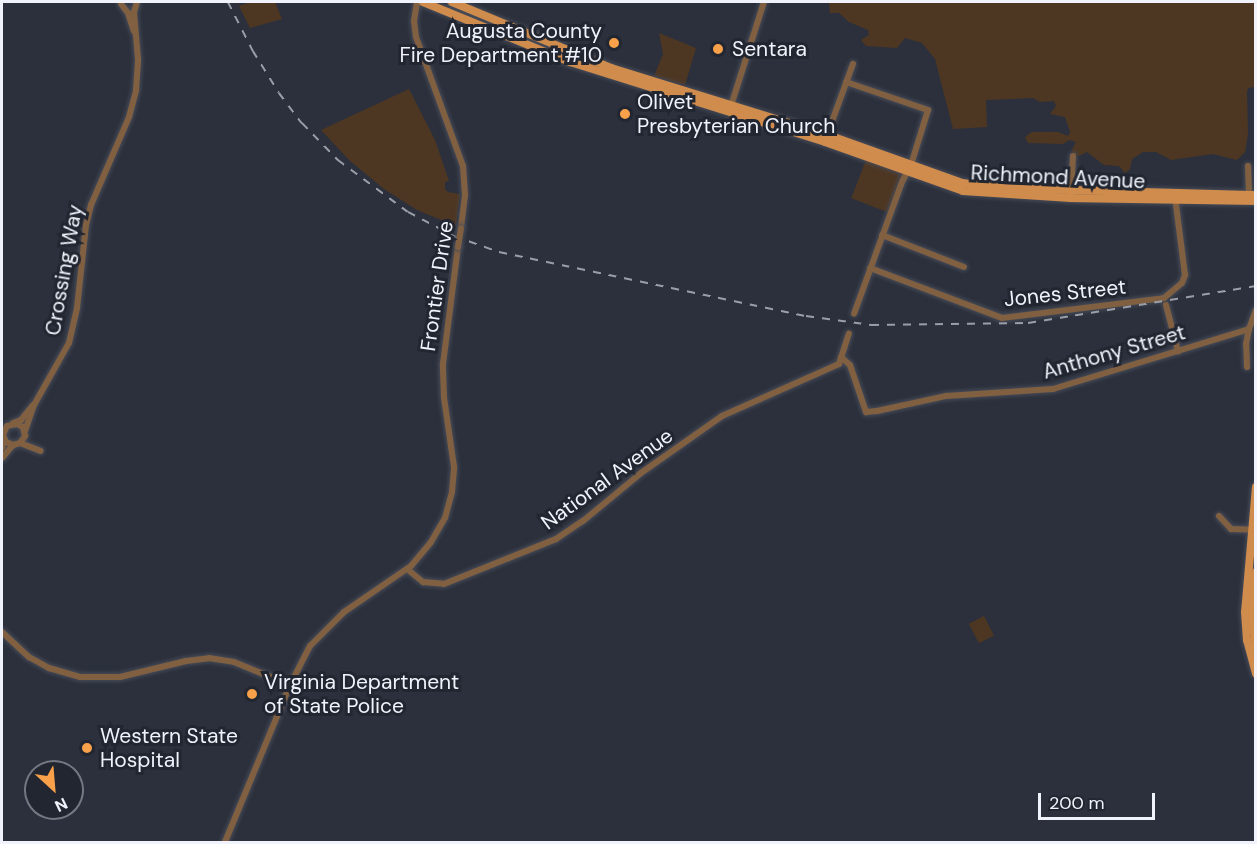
<!DOCTYPE html>
<html>
<head>
<meta charset="utf-8">
<style>
	body { margin:0 }
	#map { position:relative; width:1257px; height:844px; overflow:hidden; background:#2b303c; font-family:"DM Sans",sans-serif }
	div>[style] { position:absolute }
	.green>* { inset:0; background:#4e3722; transform-origin:0 0 }
	.roads { filter:drop-shadow(0 0 2px #474b57) drop-shadow(0 0 2px #474b57) }
	.minor>* { height:6px; margin:-3px; padding:0 3px; transform-origin:3px; border-radius:3px; background:#816042 }
	.major>* { height:8px; margin:-4px; padding:0 4px; transform-origin:4px; border-radius:4px; background:#d08c4c }
	.rail>* { height:1.5px; margin-top:-0.75px; transform-origin:0; background:repeating-linear-gradient(90deg,#9a9ea8 0 8px,transparent 0 16px) }
	.bridges { filter:drop-shadow(0 0 2px #474b57) drop-shadow(0 0 2px #474b57) }
	.minor-bridge>* { height:6px; margin:-3px; padding:0 3px; transform-origin:3px; border-radius:3px; background:#816042 }
	.dots>* { width:16px; height:16px; translate:-50% -50%; box-sizing:border-box; border:3px solid #212631; border-radius:50% }
	span { translate:-50% -50%; white-space:nowrap; text-align:center; line-height:1.15; -webkit-text-stroke:6px #212631; paint-order:stroke }
	.poi-label { font-size:21px; color:#f0f3fb }
	.right { translate:-100% -50%; text-align:right }
	.left { translate:0 -50%; text-align:left }
	.street-label { font-size:21px; color:#f0f3fb }
	.frame { position:absolute; inset:0; border:3px solid #f0f3fb; pointer-events:none }
	.north { position:absolute; left:24px; top:760px; width:60px; height:60px; box-sizing:border-box; background:#212631; border:2px solid #747882; border-radius:50%; rotate:154deg; font-size:16px; font-weight:700; line-height:24px; text-align:center; color:#f0f3fb }
	.north::after { content:''; display:block; margin:auto; width:21px; height:27px; background:#f8a14a; clip-path:polygon(50% 0,100% 100%,50% 72%,0 100%) }
	.scale { position:absolute; left:1038px; top:793px; width:117px; height:27px; box-sizing:border-box; border:3px solid #f0f3fb; border-top:0; padding-left:8px; font-size:18px; line-height:21px; white-space:nowrap; color:#f0f3fb; -webkit-text-stroke:4px #212631; paint-order:stroke }
</style>
</head>
<body>
<div id="map">
	<div class="green">
		<div style="clip-path:polygon(250px 2px,275px 2px,282px 19px,250px 28px,239px 6px)"></div>
		<div style="clip-path:polygon(829px 2px,1255px 2px,1255px 87px,1248px 88px,1247px 92px,1248px 134px,1245px 152px,1237px 160px,1213px 154px,1171px 160px,1156px 152px,1143px 152px,1132px 159px,1130px 169px,1125px 173px,1119px 166px,1104px 165px,1087px 152px,1079px 156px,1071px 152px,1076px 142px,1069px 140px,1063px 144px,1028px 143px,1025px 137px,1032px 132px,1058px 132px,1068px 136px,1070px 132px,1065px 117px,1050px 114px,1056px 106px,1054px 101px,1040px 102px,1033px 98px,986px 100px,987px 127px,953px 129px,935px 59px,922px 43px,905px 38px,897px 48px,866px 46px,861px 40px,869px 35px,868px 30px,849px 22px,839px 13px,830px 13px)"></div>
		<div style="clip-path:polygon(659px 33px,696px 48px,685px 85px,654px 76px,663px 54px)"></div>
		<div style="clip-path:polygon(409px 89px,435px 140px,449px 181px,445px 182px,445px 189px,448px 192px,460px 194px,456px 226px,417px 210px,384px 189px,350px 161px,321px 130px)"></div>
		<div style="left:866px;top:160px;width:39px;height:41px;rotate:21deg"></div>
		<div style="left:984px;top:616px;width:22px;height:17px;rotate:63deg"></div>
	</div>
	<div class="roads">
		<div class="minor">
			<div style="left:417px;top:2px;width:19px;rotate:99deg"></div>
			<div style="left:414px;top:21px;width:16px;rotate:83deg"></div>
			<div style="left:416px;top:37px;width:137px;rotate:70deg"></div>
			<div style="left:463px;top:166px;width:29px;rotate:86deg"></div>
			<div style="left:465px;top:195px;width:33px;rotate:97deg"></div>
			<div style="left:121px;top:4px;width:11px;rotate:52deg"></div>
			<div style="left:128px;top:13px;width:19px;rotate:72deg"></div>
			<div style="left:846px;top:82px;width:87px;rotate:18.9deg"></div>
			<div style="left:928px;top:110px;width:58px;rotate:107.2deg"></div>
			<div style="left:911px;top:165px;width:19px;rotate:118deg"></div>
			<div style="left:902px;top:182px;width:140px;rotate:110deg"></div>
			<div style="left:730px;top:109px;width:112px;rotate:-72.4deg"></div>
			<div style="left:826px;top:138px;width:79px;rotate:-70deg"></div>
			<div style="left:1248px;top:166px;width:33px;rotate:88deg"></div>
			<div style="left:1071px;top:194px;width:38px;rotate:-87deg"></div>
			<div style="left:882px;top:235px;width:88px;rotate:21.3deg"></div>
			<div style="left:870px;top:268px;width:141px;rotate:20.7deg"></div>
			<div style="left:1002px;top:318px;width:163px;rotate:-7deg"></div>
			<div style="left:1164px;top:298px;width:23px;rotate:-40deg"></div>
			<div style="left:1182px;top:283px;width:9px;rotate:-69deg"></div>
			<div style="left:1185px;top:275px;width:79px;rotate:-97.3deg"></div>
			<div style="left:1166px;top:305px;width:48px;rotate:75.4deg"></div>
			<div style="left:841px;top:357px;width:12px;rotate:42deg"></div>
			<div style="left:850px;top:365px;width:50px;rotate:71.2deg"></div>
			<div style="left:866px;top:412px;width:11px;rotate:-5deg"></div>
			<div style="left:877px;top:411px;width:71px;rotate:-12.3deg"></div>
			<div style="left:946px;top:396px;width:107px;rotate:-3.7deg"></div>
			<div style="left:1053px;top:389px;width:205px;rotate:-17deg"></div>
			<div style="left:1249px;top:329px;width:20px;rotate:-70deg"></div>
			<div style="left:1247px;top:367px;width:23px;rotate:-92deg"></div>
			<div style="left:1246px;top:344px;width:15px;rotate:-79deg"></div>
			<div style="left:13px;top:423px;width:9px;rotate:-21deg"></div>
			<div style="left:21px;top:420px;width:19px;rotate:-51deg"></div>
			<div style="left:25px;top:431px;width:28px;rotate:-71deg"></div>
			<div style="left:34px;top:405px;width:71px;rotate:-60.6deg"></div>
			<div style="left:69px;top:343px;width:36px;rotate:-77deg"></div>
			<div style="left:77px;top:308px;width:83px;rotate:-83.8deg"></div>
			<div style="left:86px;top:225px;width:21px;rotate:-76deg"></div>
			<div style="left:91px;top:205px;width:96px;rotate:-66.6deg"></div>
			<div style="left:129px;top:117px;width:28px;rotate:-75deg"></div>
			<div style="left:136px;top:90px;width:31px;rotate:-86deg"></div>
			<div style="left:138px;top:59px;width:47px;rotate:-94.9deg"></div>
			<div style="left:134px;top:12px;width:10px;rotate:-73deg"></div>
			<div style="left:20px;top:443px;width:9px;rotate:-54deg"></div>
			<div style="left:25px;top:436px;width:9px;rotate:-103deg"></div>
			<div style="left:23px;top:427px;width:7px;rotate:-153deg"></div>
			<div style="left:17px;top:424px;width:10px;rotate:169deg"></div>
			<div style="left:7px;top:426px;width:10px;rotate:114deg"></div>
			<div style="left:3px;top:435px;width:8px;rotate:67deg"></div>
			<div style="left:6px;top:442px;width:8px;rotate:23deg"></div>
			<div style="left:13px;top:445px;width:7px;rotate:-16deg"></div>
			<div style="left:20px;top:443px;width:22px;rotate:21deg"></div>
			<div style="left:2px;top:448px;width:9px;rotate:-77deg"></div>
			<div style="left:2px;top:458px;width:17px;rotate:-50deg"></div>
			<div style="left:1219px;top:516px;width:18px;rotate:47deg"></div>
			<div style="left:1231px;top:529px;width:24px;rotate:2deg"></div>
			<div style="left:407px;top:569px;width:21px;rotate:39deg"></div>
			<div style="left:423px;top:582px;width:21px;rotate:5deg"></div>
			<div style="left:444px;top:584px;width:121px;rotate:-21.9deg"></div>
			<div style="left:556px;top:539px;width:32px;rotate:-34deg"></div>
			<div style="left:583px;top:521px;width:75px;rotate:-39.6deg"></div>
			<div style="left:641px;top:473px;width:99px;rotate:-35.1deg"></div>
			<div style="left:722px;top:416px;width:128px;rotate:-24deg"></div>
			<div style="left:839px;top:364px;width:32px;rotate:-72deg"></div>
			<div style="left:2px;top:632px;width:37px;rotate:43deg"></div>
			<div style="left:29px;top:657px;width:23px;rotate:29deg"></div>
			<div style="left:49px;top:668px;width:32px;rotate:16deg"></div>
			<div style="left:80px;top:677px;width:40px"></div>
			<div style="left:120px;top:677px;width:68px;rotate:-13.6deg"></div>
			<div style="left:186px;top:661px;width:23px;rotate:-7deg"></div>
			<div style="left:209px;top:658px;width:25px;rotate:9deg"></div>
			<div style="left:234px;top:662px;width:61px;rotate:22.3deg"></div>
			<div style="left:225px;top:842px;width:170px;rotate:-67.5deg"></div>
			<div style="left:290px;top:685px;width:44px;rotate:-62.9deg"></div>
			<div style="left:310px;top:646px;width:48px;rotate:-45deg"></div>
			<div style="left:344px;top:612px;width:81px;rotate:-34.5deg"></div>
			<div style="left:411px;top:566px;width:31px;rotate:-50deg"></div>
			<div style="left:431px;top:542px;width:28px;rotate:-60deg"></div>
			<div style="left:445px;top:518px;width:27px;rotate:-75deg"></div>
			<div style="left:452px;top:492px;width:25px;rotate:-85deg"></div>
			<div style="left:454px;top:467px;width:70px;rotate:-98.2deg"></div>
			<div style="left:444px;top:398px;width:34px;rotate:-92deg"></div>
			<div style="left:443px;top:364px;width:118px;rotate:-82.7deg"></div>
		</div>
		<div class="major">
			<div style="left:423px;top:2px;width:159px;rotate:22.2deg"></div>
			<div style="left:570px;top:62px;width:267px;rotate:17.4deg"></div>
			<div style="left:825px;top:142px;width:146px;rotate:19.5deg"></div>
			<div style="left:963px;top:191px;width:108px;rotate:3.7deg"></div>
			<div style="left:1071px;top:198px;width:185px;rotate:0.9deg"></div>
			<div style="left:452px;top:2px;width:172px;rotate:22.5deg"></div>
			<div style="left:611px;top:68px;width:227px;rotate:17.2deg"></div>
			<div style="left:828px;top:135px;width:142px;rotate:19.7deg"></div>
			<div style="left:962px;top:183px;width:39px;rotate:7deg"></div>
			<div style="left:1001px;top:188px;width:255px;rotate:1.6deg"></div>
			<div style="left:1256px;top:487px;width:125px;rotate:95deg"></div>
			<div style="left:1245px;top:612px;width:28px;rotate:86deg"></div>
			<div style="left:1247px;top:640px;width:35px;rotate:75deg"></div>
			<div style="left:1256px;top:572px;width:46px;rotate:95deg"></div>
			<div style="left:1252px;top:618px;width:29px;rotate:82deg"></div>
		</div>
	</div>
	<div class="rail">
		<div style="left:228px;top:2px;width:55px;rotate:63deg"></div>
		<div style="left:253px;top:51px;width:49px;rotate:58.2deg"></div>
		<div style="left:279px;top:93px;width:38px;rotate:53deg"></div>
		<div style="left:302px;top:123px;width:52px;rotate:45.8deg"></div>
		<div style="left:338px;top:160px;width:87px;rotate:36.6deg"></div>
		<div style="left:408px;top:212px;width:52px;rotate:27.6deg"></div>
		<div style="left:454px;top:236px;width:48px;rotate:19.6deg"></div>
		<div style="left:499px;top:252px;width:314px;rotate:11.8deg"></div>
		<div style="left:806px;top:316px;width:66px;rotate:7.9deg"></div>
		<div style="left:871px;top:325px;width:157px;rotate:-0.7deg"></div>
		<div style="left:1028px;top:323px;width:231px;rotate:-9.2deg"></div>
	</div>
	<div class="bridges">
		<div class="minor-bridge">
			<div style="left:458px;top:247px;width:19px;rotate:-81deg"></div>
		</div>
	</div>
	<div class="dots">
		<div style="left:614px;top:43px;background:#f8a14a"></div>
		<div style="left:718px;top:49px;background:#f8a14a"></div>
		<div style="left:625px;top:114px;background:#f8a14a"></div>
		<div style="left:252px;top:694px;background:#f8a14a"></div>
		<div style="left:87px;top:748px;background:#f8a14a"></div>
	</div>
	<div class="poi-label">
		<span class="right" style="left:602px;top:43px">Augusta County<br>Fire Department #10</span>
		<span class="left" style="left:732px;top:49px">Sentara</span>
		<span class="left" style="left:637px;top:114px">Olivet<br>Presbyterian Church</span>
		<span class="left" style="left:264px;top:694px">Virginia Department<br>of State Police</span>
		<span class="left" style="left:100px;top:748px">Western State<br>Hospital</span>
	</div>
	<div class="street-label">
		<span style="left:1058px;top:177px;rotate:3deg">Richmond Avenue</span>
		<span style="left:64px;top:270px;rotate:-80deg">Crossing Way</span>
		<span style="left:437px;top:286px;rotate:-82deg">Frontier Drive</span>
		<span style="left:1065px;top:293px;rotate:-6deg">Jones Street</span>
		<span style="left:1114px;top:352px;rotate:-16deg">Anthony Street</span>
		<span style="left:607px;top:479px;rotate:-36deg">National Avenue</span>
	</div>
	<div class="frame"></div>
	<div class="north">N</div>
	<div class="scale">200 m</div>
</div>
</body>
</html>
